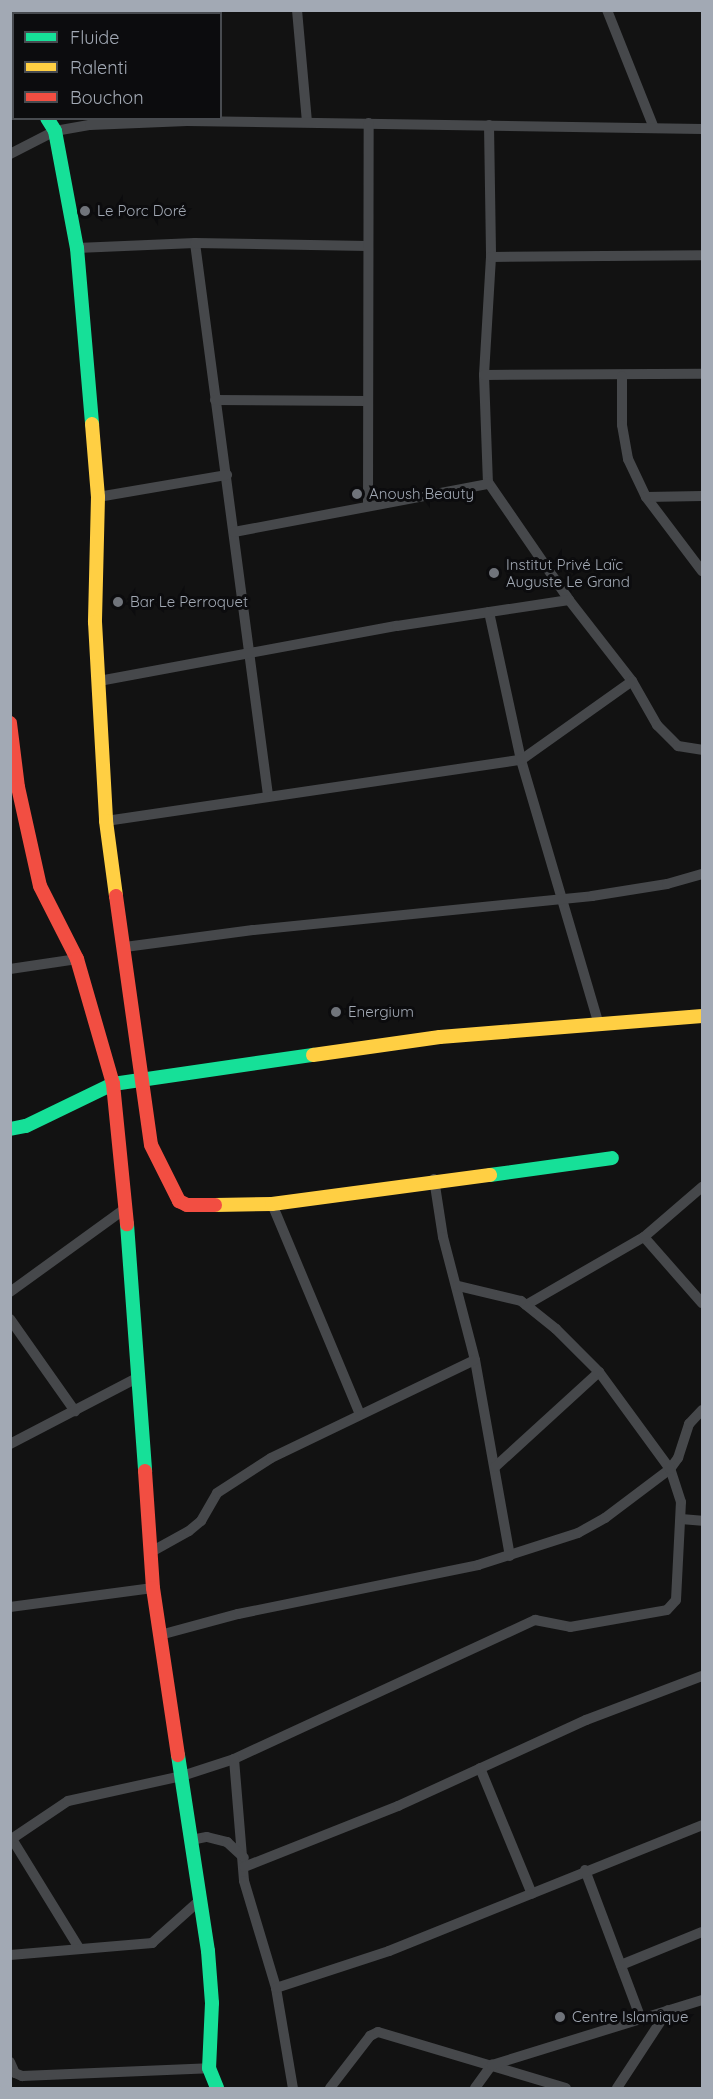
<!DOCTYPE html>
<html>
<head>
<meta charset="utf-8">
<style>
	body { margin:0 }
	#map { position:relative; width:713px; height:2099px; overflow:hidden; background:#121212; font-family:Quicksand,sans-serif }
	div>[style] { position:absolute }
	.street>* { height:10px; margin:-5px; padding:0 5px; transform-origin:5px; border-radius:5px; background:#46484b }
	.fast>* { height:14px; margin:-7px; padding:0 7px; transform-origin:7px; border-radius:7px; background:#16e098 }
	.slow>* { height:14px; margin:-7px; padding:0 7px; transform-origin:7px; border-radius:7px; background:#ffcf43 }
	.jam>* { height:14px; margin:-7px; padding:0 7px; transform-origin:7px; border-radius:7px; background:#f24e42 }
	.dots>* { width:16px; height:16px; translate:-50% -50%; box-sizing:border-box; border:3px solid #0c0c0e; border-radius:50% }
	span { translate:-50% -50%; white-space:nowrap; text-align:center; line-height:1.15; -webkit-text-stroke:6px #0c0c0e; paint-order:stroke }
	.poi-label { font-size:15px; color:#a2a9b4 }
	.left { translate:0 -50%; text-align:left }
	.frame { position:absolute; inset:0; border:12px solid #a2a9b4; pointer-events:none }
	.legend { position:absolute; left:12px; top:12px; width:210px; height:108px; box-sizing:border-box; background:#0c0c0e; border:2px solid #484b50; margin:0; padding:8px 10px; list-style:none; font-size:18px; color:#a2a9b4 }
	.legend li { display:flex; align-items:center; gap:12px; height:30px }
	.legend b { width:30px; border:2px solid #484b50 }
</style>
</head>
<body>
<div id="map">
	<div class="street">
		<div style="left:20px;top:10px;width:4px;rotate:90deg"></div>
		<div style="left:179px;top:10px;width:4px;rotate:76deg"></div>
		<div style="left:297px;top:10px;width:111px;rotate:84.9deg"></div>
		<div style="left:607px;top:10px;width:127px;rotate:68.3deg"></div>
		<div style="left:10px;top:104px;width:4px;rotate:27deg"></div>
		<div style="left:489px;top:125px;width:132px;rotate:89.1deg"></div>
		<div style="left:491px;top:257px;width:118px;rotate:93.4deg"></div>
		<div style="left:484px;top:375px;width:107px;rotate:87.9deg"></div>
		<div style="left:488px;top:482px;width:143px;rotate:55.5deg"></div>
		<div style="left:569px;top:600px;width:103px;rotate:52.1deg"></div>
		<div style="left:632px;top:681px;width:51px;rotate:60.4deg"></div>
		<div style="left:657px;top:725px;width:30px;rotate:45deg"></div>
		<div style="left:678px;top:746px;width:24px;rotate:9deg"></div>
		<div style="left:10px;top:154px;width:51px;rotate:-27.1deg"></div>
		<div style="left:55px;top:131px;width:36px;rotate:-10deg"></div>
		<div style="left:90px;top:125px;width:97px;rotate:-2.4deg"></div>
		<div style="left:187px;top:121px;width:515px;rotate:0.89deg"></div>
		<div style="left:195px;top:243px;width:557px;rotate:82.47deg"></div>
		<div style="left:77px;top:248px;width:118px;rotate:-2.4deg"></div>
		<div style="left:195px;top:243px;width:173px;rotate:1deg"></div>
		<div style="left:491px;top:257px;width:211px;rotate:-0.5deg"></div>
		<div style="left:484px;top:375px;width:218px;rotate:-0.3deg"></div>
		<div style="left:622px;top:376px;width:49px;rotate:90deg"></div>
		<div style="left:622px;top:425px;width:35px;rotate:80deg"></div>
		<div style="left:628px;top:459px;width:42px;rotate:64.7deg"></div>
		<div style="left:646px;top:497px;width:93px;rotate:52.9deg"></div>
		<div style="left:215px;top:400px;width:152px;rotate:0.4deg"></div>
		<div style="left:98px;top:497px;width:131px;rotate:-9.7deg"></div>
		<div style="left:646px;top:497px;width:56px;rotate:-1deg"></div>
		<div style="left:368px;top:505px;width:382px;rotate:-89.9deg"></div>
		<div style="left:234px;top:532px;width:259px;rotate:-10.7deg"></div>
		<div style="left:489px;top:612px;width:151px;rotate:77.8deg"></div>
		<div style="left:521px;top:760px;width:273px;rotate:73.6deg"></div>
		<div style="left:99px;top:681px;width:303px;rotate:-10.5deg"></div>
		<div style="left:397px;top:626px;width:174px;rotate:-8.6deg"></div>
		<div style="left:106px;top:821px;width:419px;rotate:-8.4deg"></div>
		<div style="left:521px;top:760px;width:136px;rotate:-35.4deg"></div>
		<div style="left:125px;top:947px;width:129px;rotate:-7.6deg"></div>
		<div style="left:253px;top:930px;width:341px;rotate:-5.7deg"></div>
		<div style="left:592px;top:896px;width:76px;rotate:-9.1deg"></div>
		<div style="left:667px;top:884px;width:36px;rotate:-16deg"></div>
		<div style="left:10px;top:969px;width:68px;rotate:-8.5deg"></div>
		<div style="left:434px;top:1179px;width:59px;rotate:81.2deg"></div>
		<div style="left:443px;top:1237px;width:127px;rotate:75.4deg"></div>
		<div style="left:475px;top:1360px;width:199px;rotate:79.9deg"></div>
		<div style="left:272px;top:1204px;width:228px;rotate:67.3deg"></div>
		<div style="left:644px;top:1237px;width:88px;rotate:48.7deg"></div>
		<div style="left:10px;top:1292px;width:143px;rotate:-35.9deg"></div>
		<div style="left:526px;top:1305px;width:136px;rotate:-30deg"></div>
		<div style="left:644px;top:1237px;width:77px;rotate:-40.8deg"></div>
		<div style="left:10px;top:1319px;width:113px;rotate:54.8deg"></div>
		<div style="left:10px;top:1444px;width:143px;rotate:-27.5deg"></div>
		<div style="left:495px;top:1467px;width:141px;rotate:-42.4deg"></div>
		<div style="left:681px;top:1519px;width:21px;rotate:5deg"></div>
		<div style="left:151px;top:1552px;width:43px;rotate:-28.9deg"></div>
		<div style="left:189px;top:1531px;width:16px;rotate:-40deg"></div>
		<div style="left:201px;top:1521px;width:32px;rotate:-60deg"></div>
		<div style="left:217px;top:1493px;width:64px;rotate:-32.9deg"></div>
		<div style="left:271px;top:1458px;width:226px;rotate:-25.7deg"></div>
		<div style="left:10px;top:1607px;width:144px;rotate:-7.6deg"></div>
		<div style="left:160px;top:1635px;width:81px;rotate:-15.1deg"></div>
		<div style="left:238px;top:1614px;width:245px;rotate:-11.5deg"></div>
		<div style="left:478px;top:1565px;width:105px;rotate:-17.7deg"></div>
		<div style="left:578px;top:1533px;width:31px;rotate:-29deg"></div>
		<div style="left:605px;top:1518px;width:81px;rotate:-37deg"></div>
		<div style="left:670px;top:1469px;width:14px;rotate:-54deg"></div>
		<div style="left:678px;top:1458px;width:36px;rotate:-72deg"></div>
		<div style="left:689px;top:1424px;width:19px;rotate:-47deg"></div>
		<div style="left:234px;top:1759px;width:332px;rotate:-24.8deg"></div>
		<div style="left:535px;top:1620px;width:36px;rotate:11deg"></div>
		<div style="left:570px;top:1627px;width:98px;rotate:-9.9deg"></div>
		<div style="left:667px;top:1610px;width:13px;rotate:-48deg"></div>
		<div style="left:676px;top:1600px;width:98px;rotate:-87.1deg"></div>
		<div style="left:681px;top:1502px;width:35px;rotate:-108deg"></div>
		<div style="left:670px;top:1469px;width:120px;rotate:-126.2deg"></div>
		<div style="left:599px;top:1372px;width:61px;rotate:-135deg"></div>
		<div style="left:556px;top:1329px;width:45px;rotate:-141.3deg"></div>
		<div style="left:521px;top:1301px;width:65px;rotate:-166.6deg"></div>
		<div style="left:480px;top:1768px;width:136px;rotate:67.6deg"></div>
		<div style="left:12px;top:1839px;width:128px;rotate:58.4deg"></div>
		<div style="left:10px;top:1840px;width:70px;rotate:-33.9deg"></div>
		<div style="left:68px;top:1801px;width:117px;rotate:-12.4deg"></div>
		<div style="left:182px;top:1776px;width:55px;rotate:-18.1deg"></div>
		<div style="left:234px;top:1759px;width:122px;rotate:85.3deg"></div>
		<div style="left:244px;top:1881px;width:112px;rotate:73.3deg"></div>
		<div style="left:276px;top:1988px;width:101px;rotate:80.4deg"></div>
		<div style="left:191px;top:1840px;width:16px;rotate:-11deg"></div>
		<div style="left:207px;top:1837px;width:21px;rotate:14deg"></div>
		<div style="left:227px;top:1842px;width:23px;rotate:43deg"></div>
		<div style="left:244px;top:1867px;width:166px;rotate:-21.6deg"></div>
		<div style="left:398px;top:1806px;width:207px;rotate:-24.6deg"></div>
		<div style="left:586px;top:1720px;width:124px;rotate:-20.8deg"></div>
		<div style="left:585px;top:1870px;width:156px;rotate:69.4deg"></div>
		<div style="left:10px;top:1955px;width:143px;rotate:-4.8deg"></div>
		<div style="left:152px;top:1943px;width:63px;rotate:-41.8deg"></div>
		<div style="left:621px;top:1965px;width:87px;rotate:-22.2deg"></div>
		<div style="left:276px;top:1988px;width:119px;rotate:-18.1deg"></div>
		<div style="left:389px;top:1951px;width:337px;rotate:-21.9deg"></div>
		<div style="left:10px;top:2062px;width:12px;rotate:66deg"></div>
		<div style="left:15px;top:2073px;width:8px;rotate:23deg"></div>
		<div style="left:22px;top:2076px;width:187px;rotate:-2.4deg"></div>
		<div style="left:330px;top:2088px;width:66px;rotate:-52.4deg"></div>
		<div style="left:370px;top:2036px;width:9px;rotate:-27deg"></div>
		<div style="left:378px;top:2032px;width:196px;rotate:16.6deg"></div>
		<div style="left:475px;top:2088px;width:29px;rotate:-54deg"></div>
		<div style="left:492px;top:2065px;width:220px;rotate:-17.2deg"></div>
		<div style="left:617px;top:2088px;width:93px;rotate:-56.8deg"></div>
	</div>
	<div class="fast">
		<div style="left:47px;top:118px;width:15px;rotate:58deg"></div>
		<div style="left:55px;top:131px;width:119px;rotate:79.4deg"></div>
		<div style="left:77px;top:248px;width:177px;rotate:85.1deg"></div>
		<div style="left:10px;top:1129px;width:16px;rotate:-11deg"></div>
		<div style="left:26px;top:1126px;width:97px;rotate:-25.8deg"></div>
		<div style="left:113px;top:1084px;width:202px;rotate:-8.3deg"></div>
		<div style="left:490px;top:1175px;width:123px;rotate:-7.9deg"></div>
		<div style="left:127px;top:1224px;width:248px;rotate:85.8deg"></div>
		<div style="left:178px;top:1755px;width:198px;rotate:81.3deg"></div>
		<div style="left:208px;top:1951px;width:52px;rotate:85.6deg"></div>
		<div style="left:212px;top:2003px;width:65px;rotate:92.6deg"></div>
		<div style="left:209px;top:2068px;width:22px;rotate:68deg"></div>
	</div>
	<div class="slow">
		<div style="left:92px;top:424px;width:73px;rotate:85.3deg"></div>
		<div style="left:98px;top:497px;width:125px;rotate:91.4deg"></div>
		<div style="left:95px;top:622px;width:199px;rotate:86.8deg"></div>
		<div style="left:106px;top:821px;width:76px;rotate:82.4deg"></div>
		<div style="left:313px;top:1055px;width:128px;rotate:-8.1deg"></div>
		<div style="left:440px;top:1037px;width:263px;rotate:-4.6deg"></div>
		<div style="left:215px;top:1205px;width:57px;rotate:-1deg"></div>
		<div style="left:272px;top:1204px;width:220px;rotate:-7.6deg"></div>
	</div>
	<div class="jam">
		<div style="left:10px;top:723px;width:64px;rotate:82.9deg"></div>
		<div style="left:18px;top:787px;width:101px;rotate:77.5deg"></div>
		<div style="left:40px;top:886px;width:82px;rotate:63.1deg"></div>
		<div style="left:77px;top:959px;width:130px;rotate:73.9deg"></div>
		<div style="left:113px;top:1084px;width:141px;rotate:84.3deg"></div>
		<div style="left:116px;top:896px;width:251px;rotate:82deg"></div>
		<div style="left:151px;top:1145px;width:63px;rotate:63.4deg"></div>
		<div style="left:179px;top:1201px;width:9px;rotate:27deg"></div>
		<div style="left:187px;top:1205px;width:28px"></div>
		<div style="left:145px;top:1471px;width:117px;rotate:86.1deg"></div>
		<div style="left:153px;top:1588px;width:169px;rotate:81.5deg"></div>
	</div>
	<div class="dots">
		<div style="left:85px;top:211px;background:#70747b"></div>
		<div style="left:357px;top:494px;background:#70747b"></div>
		<div style="left:494px;top:573px;background:#70747b"></div>
		<div style="left:118px;top:602px;background:#70747b"></div>
		<div style="left:336px;top:1012px;background:#70747b"></div>
		<div style="left:560px;top:2017px;background:#70747b"></div>
	</div>
	<div class="poi-label">
		<span class="left" style="left:97px;top:211px">Le Porc Doré</span>
		<span class="left" style="left:369px;top:494px">Anoush Beauty</span>
		<span class="left" style="left:506px;top:573px">Institut Privé Laïc<br>Auguste Le Grand</span>
		<span class="left" style="left:130px;top:602px">Bar Le Perroquet</span>
		<span class="left" style="left:348px;top:1012px">Energium</span>
		<span class="left" style="left:572px;top:2017px">Centre Islamique</span>
	</div>
	<div class="frame"></div>
	<ul class="legend">
	<li><b style="height:8px;background:#16e098"></b>Fluide</li>
	<li><b style="height:8px;background:#ffcf43"></b>Ralenti</li>
	<li><b style="height:8px;background:#f24e42"></b>Bouchon</li>
	</ul>
</div>
</body>
</html>
